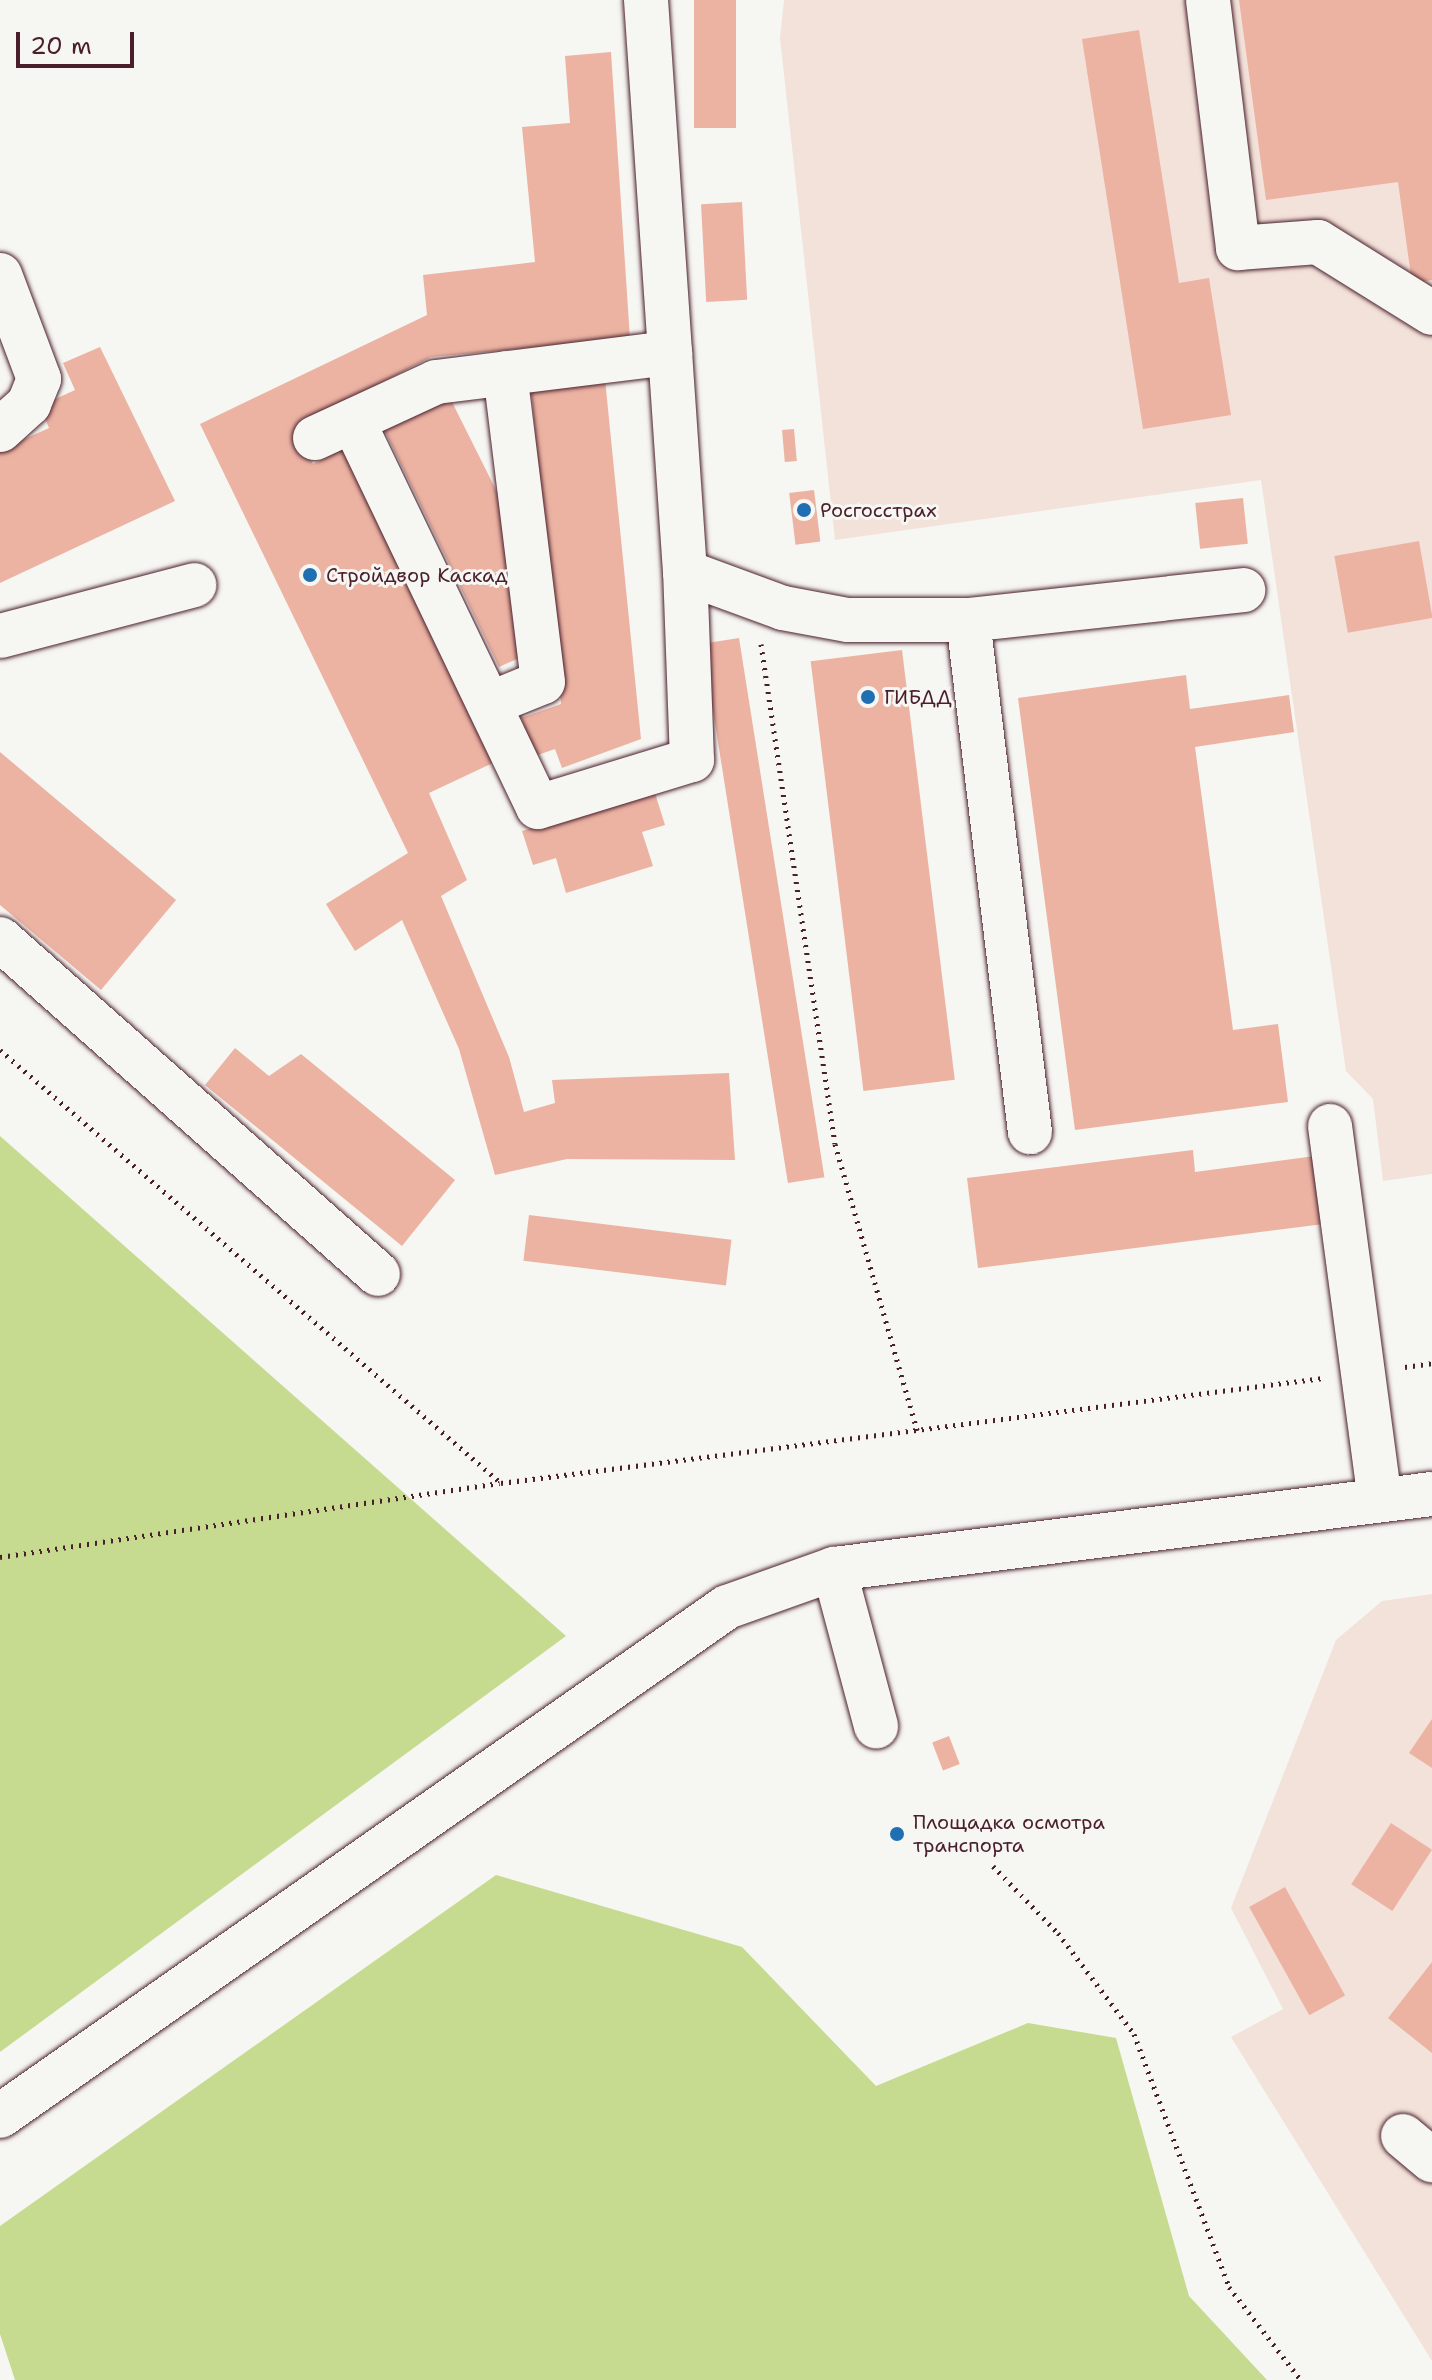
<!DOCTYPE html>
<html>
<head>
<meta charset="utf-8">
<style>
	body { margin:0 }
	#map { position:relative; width:1432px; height:2380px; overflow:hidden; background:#f6f6f2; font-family:"Shantell Sans",sans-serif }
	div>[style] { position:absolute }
	.built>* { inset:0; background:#f3e2da }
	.green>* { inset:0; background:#c6db90 }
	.building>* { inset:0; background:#ecb3a3; transform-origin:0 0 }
	.path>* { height:5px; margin-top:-2.5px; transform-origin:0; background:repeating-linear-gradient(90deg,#4a1f2b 0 2px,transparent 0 8px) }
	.roads { filter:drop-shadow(0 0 2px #4a1f2b) drop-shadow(0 0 2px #4a1f2b) }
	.minor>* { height:44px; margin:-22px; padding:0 22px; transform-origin:22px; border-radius:22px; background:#f6f6f2 }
	.dots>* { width:22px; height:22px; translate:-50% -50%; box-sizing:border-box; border:4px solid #f6f6f2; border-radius:50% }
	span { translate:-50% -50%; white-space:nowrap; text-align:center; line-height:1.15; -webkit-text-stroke:6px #f6f6f2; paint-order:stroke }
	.poi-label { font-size:20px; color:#4a1f2b }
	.left { translate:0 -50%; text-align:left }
	.scale { position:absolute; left:16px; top:32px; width:118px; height:36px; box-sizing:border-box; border:4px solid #4a1f2b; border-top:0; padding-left:10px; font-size:24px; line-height:28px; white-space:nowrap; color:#4a1f2b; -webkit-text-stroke:6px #f6f6f2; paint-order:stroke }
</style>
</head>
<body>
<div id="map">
	<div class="built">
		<div style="clip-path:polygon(784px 0,1432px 0,1432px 1174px,1383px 1181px,1373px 1099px,1346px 1071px,1261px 480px,835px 540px,780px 38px)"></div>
		<div style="clip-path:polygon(1432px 1594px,1432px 2361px,1231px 2037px,1283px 2009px,1231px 1908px,1336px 1640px,1382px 1601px)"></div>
	</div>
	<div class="green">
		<div style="clip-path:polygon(0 1136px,566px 1636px,0 2052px)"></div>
		<div style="clip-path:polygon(496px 1875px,742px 1947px,876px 2086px,1028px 2023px,1116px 2038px,1189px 2296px,1267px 2380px,15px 2380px,0 2334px,0 2226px)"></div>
	</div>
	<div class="building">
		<div style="left:694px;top:0;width:42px;height:128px"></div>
		<div style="clip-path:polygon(1239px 0,1432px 0,1432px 280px,1412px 283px,1398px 182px,1266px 200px)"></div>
		<div style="clip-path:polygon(1139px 30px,1179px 283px,1209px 278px,1231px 415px,1143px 429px,1082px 39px)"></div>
		<div style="clip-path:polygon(611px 52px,630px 339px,431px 357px,295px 427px,313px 464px,345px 448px,497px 761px,429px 793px,467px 880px,441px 896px,509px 1057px,524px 1112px,555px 1103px,552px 1080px,729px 1073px,735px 1160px,567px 1159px,495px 1175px,459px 1049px,402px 920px,355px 951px,326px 904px,408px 853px,200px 424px,427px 315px,423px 275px,535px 262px,522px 127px,570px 123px,565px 56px)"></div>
		<div style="left:742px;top:202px;width:98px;height:41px;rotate:87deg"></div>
		<div style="clip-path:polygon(100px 347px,175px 501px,0 583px,0 450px,49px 428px,40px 406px,75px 390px,63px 363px)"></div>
		<div style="clip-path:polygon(605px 379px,641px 739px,562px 768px,555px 749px,535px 756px,521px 718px,561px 704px,531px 389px)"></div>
		<div style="clip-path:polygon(448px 394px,503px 504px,532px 652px,499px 667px,382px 425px)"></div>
		<div style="left:794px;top:429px;width:32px;height:12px;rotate:85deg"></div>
		<div style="left:814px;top:490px;width:52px;height:25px;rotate:83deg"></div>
		<div style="left:1243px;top:498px;width:46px;height:48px;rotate:84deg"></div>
		<div style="left:1419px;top:541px;width:78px;height:86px;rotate:80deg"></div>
		<div style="left:739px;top:638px;width:546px;height:37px;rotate:81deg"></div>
		<div style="left:902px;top:650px;width:433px;height:92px;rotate:83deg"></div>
		<div style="clip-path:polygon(1186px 675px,1190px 709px,1289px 695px,1294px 732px,1195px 747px,1233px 1030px,1278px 1024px,1288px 1102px,1075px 1130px,1018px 698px)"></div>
		<div style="clip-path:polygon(0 752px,176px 900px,101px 990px,0 905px)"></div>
		<div style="clip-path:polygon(654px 790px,665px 825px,642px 832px,653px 866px,566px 893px,556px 858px,533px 865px,522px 831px)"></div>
		<div style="clip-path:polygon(235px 1048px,269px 1076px,301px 1054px,455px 1180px,402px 1246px,205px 1085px)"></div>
		<div style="clip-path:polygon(1193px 1150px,1195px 1172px,1315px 1156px,1324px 1224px,978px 1268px,967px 1178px)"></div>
		<div style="left:529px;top:1215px;width:204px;height:46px;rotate:7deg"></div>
		<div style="clip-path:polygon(1432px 1719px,1432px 1768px,1409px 1753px)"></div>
		<div style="left:949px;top:1736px;width:30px;height:18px;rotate:69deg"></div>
		<div style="left:1391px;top:1823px;width:49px;height:73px;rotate:33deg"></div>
		<div style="left:1285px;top:1887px;width:124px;height:41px;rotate:61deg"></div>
		<div style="clip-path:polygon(1432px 1962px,1432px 2053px,1388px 2018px)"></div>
	</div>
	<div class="path">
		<div style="left:761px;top:644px;width:505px;rotate:81.58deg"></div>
		<div style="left:835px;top:1144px;width:298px;rotate:74deg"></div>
		<div style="left:0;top:1050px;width:662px;rotate:40.84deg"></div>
		<div style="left:501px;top:1483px;width:829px;rotate:-7.28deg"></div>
		<div style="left:1405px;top:1367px;width:27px;rotate:-8deg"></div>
		<div style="left:0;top:1557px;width:505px;rotate:-8.42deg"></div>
		<div style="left:993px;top:1866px;width:93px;rotate:45.9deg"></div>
		<div style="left:1058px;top:1933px;width:126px;rotate:53deg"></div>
		<div style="left:1134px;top:2034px;width:270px;rotate:69.4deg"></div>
		<div style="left:1229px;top:2287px;width:118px;rotate:52.3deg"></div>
	</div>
	<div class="roads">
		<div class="minor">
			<div style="left:1208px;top:0;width:250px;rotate:83.1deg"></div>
			<div style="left:1238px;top:248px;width:80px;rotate:-4.3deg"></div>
			<div style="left:1318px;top:242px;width:134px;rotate:31.9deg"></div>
			<div style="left:0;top:275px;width:111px;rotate:69.4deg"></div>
			<div style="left:39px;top:379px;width:27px;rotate:112deg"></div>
			<div style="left:29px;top:404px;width:39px;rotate:138deg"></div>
			<div style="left:353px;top:421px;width:428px;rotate:64.4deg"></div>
			<div style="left:538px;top:807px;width:161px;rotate:-17deg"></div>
			<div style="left:692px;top:760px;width:188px;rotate:-92.1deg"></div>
			<div style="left:685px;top:572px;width:573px;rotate:-93.9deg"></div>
			<div style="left:315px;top:438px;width:133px;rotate:-24.8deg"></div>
			<div style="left:436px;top:382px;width:236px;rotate:-7.1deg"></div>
			<div style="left:685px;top:572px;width:104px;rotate:20.2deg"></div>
			<div style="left:783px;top:608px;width:66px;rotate:10.5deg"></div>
			<div style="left:848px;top:620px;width:120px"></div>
			<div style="left:968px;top:620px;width:277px;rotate:-6.2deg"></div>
			<div style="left:968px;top:620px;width:516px;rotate:83.1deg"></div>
			<div style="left:0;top:636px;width:201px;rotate:-14.7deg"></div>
			<div style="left:489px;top:704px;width:58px;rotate:-22.2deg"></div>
			<div style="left:543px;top:682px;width:311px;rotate:-97deg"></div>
			<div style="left:0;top:939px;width:505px;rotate:41.55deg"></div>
			<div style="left:1330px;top:1126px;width:377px;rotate:82.4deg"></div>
			<div style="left:834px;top:1569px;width:163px;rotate:75deg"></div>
			<div style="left:0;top:2116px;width:887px;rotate:-35deg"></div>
			<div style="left:727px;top:1607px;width:114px;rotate:-19.6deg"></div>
			<div style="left:834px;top:1569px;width:603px;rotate:-7.15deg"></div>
			<div style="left:1403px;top:2136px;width:38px;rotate:40deg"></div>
		</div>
	</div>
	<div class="dots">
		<div style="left:804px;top:510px;background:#1f6fb2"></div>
		<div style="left:310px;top:575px;background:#1f6fb2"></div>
		<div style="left:868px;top:697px;background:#1f6fb2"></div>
		<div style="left:897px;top:1834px;background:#1f6fb2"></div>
	</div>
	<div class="poi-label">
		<span class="left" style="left:820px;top:510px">Росгосстрах</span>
		<span class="left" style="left:326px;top:575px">Стройдвор Каскад</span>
		<span class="left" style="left:884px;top:697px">ГИБДД</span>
		<span class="left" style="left:913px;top:1834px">Площадка осмотра<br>транспорта</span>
	</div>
	<div class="scale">20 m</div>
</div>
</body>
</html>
